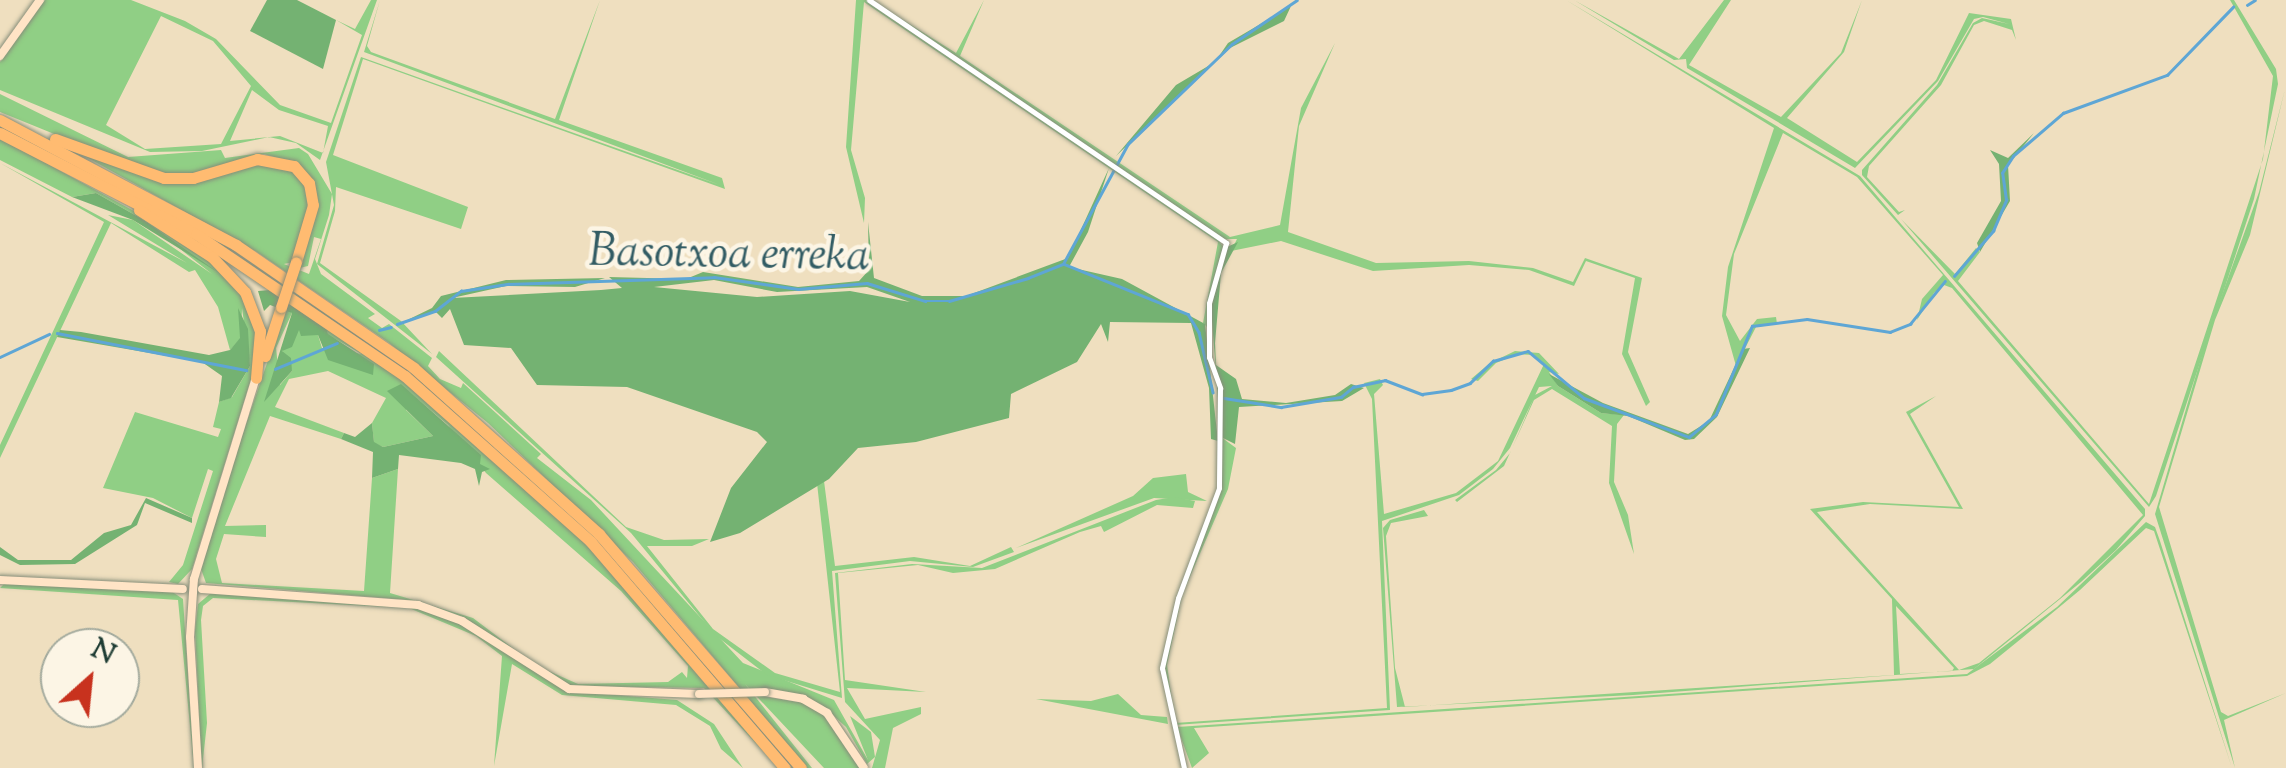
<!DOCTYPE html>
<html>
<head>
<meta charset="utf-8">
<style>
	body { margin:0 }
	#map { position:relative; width:2286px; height:768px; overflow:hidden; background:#efdfbf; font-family:"Sorts Mill Goudy",serif }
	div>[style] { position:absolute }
	.green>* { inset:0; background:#90cf85 }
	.forest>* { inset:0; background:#74b272 }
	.stream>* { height:2.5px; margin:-1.25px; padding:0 1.25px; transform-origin:1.25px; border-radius:1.25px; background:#5ea6d5 }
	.roads { filter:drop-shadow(0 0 2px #878e7a) drop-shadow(0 0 2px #878e7a) }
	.street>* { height:5px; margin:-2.5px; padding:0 2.5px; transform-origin:2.5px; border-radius:2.5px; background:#fff }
	.secondary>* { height:8px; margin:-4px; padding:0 4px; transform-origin:4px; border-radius:4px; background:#ffe4c6 }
	.highway>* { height:11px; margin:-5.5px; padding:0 5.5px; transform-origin:5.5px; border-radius:5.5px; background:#ffbb71 }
	.bridges { filter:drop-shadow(0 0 2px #878e7a) drop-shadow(0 0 2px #878e7a) }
	.secondary-bridge>* { height:8px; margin:-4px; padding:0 4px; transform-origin:4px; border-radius:4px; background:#ffe4c6 }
	.highway-bridge>* { height:11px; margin:-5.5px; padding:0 5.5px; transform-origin:5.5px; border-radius:5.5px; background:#ffbb71 }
	span { translate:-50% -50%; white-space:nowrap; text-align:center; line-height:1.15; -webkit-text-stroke:9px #fcf5e5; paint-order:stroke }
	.water-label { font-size:45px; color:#325c64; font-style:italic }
	.north { position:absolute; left:40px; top:628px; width:100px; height:100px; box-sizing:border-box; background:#fcf5e5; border:2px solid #a4ab9e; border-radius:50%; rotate:27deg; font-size:28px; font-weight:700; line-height:40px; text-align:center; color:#1f3d34 }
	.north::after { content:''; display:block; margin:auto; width:35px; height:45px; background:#c8321e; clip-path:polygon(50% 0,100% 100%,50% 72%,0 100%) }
</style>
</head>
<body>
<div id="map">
	<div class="green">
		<div style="clip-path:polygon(evenodd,44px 0,131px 0,185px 21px,216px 39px,280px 105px,331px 123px,362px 35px,336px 20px,355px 29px,371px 0,377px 0,320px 160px,296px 143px,269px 137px,202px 151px,150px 152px,0 90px,0 62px,44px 0,161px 16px,213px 41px,251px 86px,221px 144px,145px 149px,106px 125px,161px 16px,44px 0,252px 90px,279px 110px,328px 126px,323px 153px,280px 136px,230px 141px,252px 90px)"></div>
		<div style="clip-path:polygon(380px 0,367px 46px,371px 52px,555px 119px,600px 0,559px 120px,722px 178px,725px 189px,363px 59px,333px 155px,468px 207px,461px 229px,336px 187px,335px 211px,320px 263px,401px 321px,432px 354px,317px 264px,334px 205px,326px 162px,361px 57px,720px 185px,364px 52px)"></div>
		<div style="clip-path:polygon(856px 0,866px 0,1218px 239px,1223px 247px,1207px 327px,1203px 323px,1218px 242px,864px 2px,851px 150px,865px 198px,864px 223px,846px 147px)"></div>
		<div style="clip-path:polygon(871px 0,956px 53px,984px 0,960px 56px,1230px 237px,1280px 225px,1301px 108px,1335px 43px,1299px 126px,1288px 232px,1376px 263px,1469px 261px,1533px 268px,1573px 282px,1585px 258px,1642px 278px,1628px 352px,1650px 402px,1646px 406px,1622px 354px,1635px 278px,1586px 261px,1574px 286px,1529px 270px,1469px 265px,1373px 271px,1281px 241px,1231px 251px,1237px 239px,1224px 239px)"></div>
		<div style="clip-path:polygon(evenodd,1566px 0,1860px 176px,2145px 509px,2145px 516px,2116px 550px,2081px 582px,1974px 669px,1633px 695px,1397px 707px,1383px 528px,1390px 520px,1424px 510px,1428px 516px,1391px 523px,1386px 536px,1395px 668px,1405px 707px,1894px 675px,1892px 599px,1810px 509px,1863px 502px,1959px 507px,1906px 412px,1936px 396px,1910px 414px,1963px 509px,1870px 504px,1817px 512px,1959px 670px,1979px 663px,2060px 598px,2143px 515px,1952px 288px,1944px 285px,1934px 293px,1917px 320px,1922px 299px,1943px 275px,1857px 177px,1783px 133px,1734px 254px,1726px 315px,1740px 341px,1757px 319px,1776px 317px,1777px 324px,1756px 327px,1736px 366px,1722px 316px,1728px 267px,1774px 128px,1566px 0,1896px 606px,1954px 668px,1952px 671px,1900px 674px,1896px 606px)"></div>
		<div style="clip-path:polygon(1574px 0,1679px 59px,1724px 0,1731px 0,1689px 65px,1781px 117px,1841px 53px,1862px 0,1844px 52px,1787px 118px,1857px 162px,1936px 80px,1969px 13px,2011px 19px,2016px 40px,2012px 30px,1984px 21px,1974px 25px,1941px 85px,1869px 166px,1867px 177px,1899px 212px,1905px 210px,1898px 215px,1862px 175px,1862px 170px,1937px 85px,1973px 23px,1982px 18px,2009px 24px,1983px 17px,1974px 19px,1938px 81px,1855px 168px,1687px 68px,1686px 59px,1674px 60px)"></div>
		<div style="clip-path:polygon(2230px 0,2234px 0,2276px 69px,2278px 84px,2254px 199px,2156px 496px,2149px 507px,1901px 219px,1955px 274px,1976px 248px,1980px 252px,1958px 281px,2149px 504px,2263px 159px,2273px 76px)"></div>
		<div style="clip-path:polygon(2285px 89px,2250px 235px,2215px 320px,2159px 507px,2221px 712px,2228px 716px,2286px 693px,2224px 720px,2235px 768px,2155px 514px,2209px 331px,2259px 192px)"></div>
		<div style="clip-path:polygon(0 94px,128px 157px,221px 150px,225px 158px,299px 148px,308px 154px,332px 194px,329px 215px,315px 259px,321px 274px,375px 314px,368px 318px,382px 328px,389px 324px,432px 358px,428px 366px,440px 379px,461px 388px,463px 383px,541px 454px,537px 458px,591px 500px,743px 663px,834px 700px,868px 760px,850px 716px,871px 732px,875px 757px,867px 764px,846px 727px,822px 705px,762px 689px,767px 697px,804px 703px,825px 715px,861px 768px,824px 768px,745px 684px,812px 768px,807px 768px,633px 562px,488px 423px,388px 342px,257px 252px,72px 149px,166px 181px,257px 161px,295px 169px,311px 200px,293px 262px,284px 264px,309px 274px,321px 239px,314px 237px,308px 266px,299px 268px,317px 194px,298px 164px,264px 154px,183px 176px,138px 168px,0 112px)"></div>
		<div style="clip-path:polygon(0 138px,143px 216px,212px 262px,239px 290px,256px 334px,255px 366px,192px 569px,178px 584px,169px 582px,183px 565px,213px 471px,208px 469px,192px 518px,153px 498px,103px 488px,135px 412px,218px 437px,221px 429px,213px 427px,219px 402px,232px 397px,250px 366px,242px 308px,241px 338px,230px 350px,218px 307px,195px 270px,189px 272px,111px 223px,0 458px,0 445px,104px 222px,0 163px,187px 263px,108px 215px,133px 220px,212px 274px,142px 219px,96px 193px,72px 197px,0 160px)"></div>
		<div style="clip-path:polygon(evenodd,286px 308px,292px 313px,276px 348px,280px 385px,292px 371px,282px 351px,299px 329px,318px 335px,322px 348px,362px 354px,328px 335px,326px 324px,419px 392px,580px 537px,779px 768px,704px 688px,571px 686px,466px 619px,419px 601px,206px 583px,200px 566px,211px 526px,286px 308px,328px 371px,386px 398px,372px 423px,374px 443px,383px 447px,433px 436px,406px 410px,407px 390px,448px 425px,486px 473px,621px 591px,688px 666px,687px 678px,682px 672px,668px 682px,578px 684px,535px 665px,473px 618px,390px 593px,398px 469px,372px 478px,364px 591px,222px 583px,216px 559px,224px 534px,266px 537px,266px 525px,225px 526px,270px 416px,341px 439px,344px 433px,275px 407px,289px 379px,328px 371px)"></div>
		<div style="clip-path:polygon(439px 351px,626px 527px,664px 540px,709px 539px,692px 546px,647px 546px,713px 629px,775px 673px,840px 692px,817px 483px,824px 481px,835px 566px,914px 557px,970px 566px,1011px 547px,1014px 552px,973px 567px,910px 561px,832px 571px,842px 698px,767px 675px,715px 635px,631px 533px,436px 357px)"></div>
		<div style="clip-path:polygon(1515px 351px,1539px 353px,1559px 374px,1549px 372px,1558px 386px,1601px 413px,1624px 415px,1617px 424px,1614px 482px,1628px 515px,1634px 554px,1609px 483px,1612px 426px,1552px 389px,1534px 400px,1504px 466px,1457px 502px,1455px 500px,1496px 470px,1510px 453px,1535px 395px,1552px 386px,1539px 387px,1510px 448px,1493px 469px,1459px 495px,1382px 521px,1390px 710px,1175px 725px,1165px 675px,1165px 666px,1182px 593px,1220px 491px,1221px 437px,1236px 448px,1228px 489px,1182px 595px,1167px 665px,1175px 723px,1387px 708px,1372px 399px,1364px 383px,1380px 379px,1383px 385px,1374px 394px,1384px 514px,1456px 493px,1498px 461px,1544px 364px,1534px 355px,1518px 354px,1496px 363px,1478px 381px,1471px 379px,1490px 363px)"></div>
		<div style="clip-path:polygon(1186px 474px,1188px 492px,1207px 501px,1154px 498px,1016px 548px,1133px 496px,1153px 478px)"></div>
		<div style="clip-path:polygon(1174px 497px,1195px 501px,1193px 508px,1157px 505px,1104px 532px,1101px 526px,1080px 532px,995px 569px,953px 573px,918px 565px,838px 573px,845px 680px,926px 692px,847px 688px,865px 719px,921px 707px,921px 714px,893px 728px,885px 768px,872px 768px,880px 740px,845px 702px,835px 573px,912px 564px,982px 568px,1156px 500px)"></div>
		<div style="clip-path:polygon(2146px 522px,2155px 527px,2160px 541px,2232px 768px,2154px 531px,2146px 528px,2080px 590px,2022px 638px,1990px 664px,1967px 676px,1194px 728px,1209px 753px,1192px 768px,1177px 727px,1967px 674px,2057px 607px)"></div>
		<div style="clip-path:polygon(5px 583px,171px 591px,183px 599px,194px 768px,178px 600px,0 588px)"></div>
		<div style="clip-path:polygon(211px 593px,413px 607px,436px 613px,470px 629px,565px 691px,677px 700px,714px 724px,743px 768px,721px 749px,710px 726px,676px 705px,562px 695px,512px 664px,494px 766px,502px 656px,476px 636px,409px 608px,213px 598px,203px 606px,201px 620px,207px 723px,202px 768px,195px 631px,198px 604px)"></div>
		<div style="clip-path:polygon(1118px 694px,1141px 715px,1167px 717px,1168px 724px,1036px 699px,1091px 701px)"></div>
	</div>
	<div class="forest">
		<div style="clip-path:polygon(267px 0,297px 0,336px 20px,323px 69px,250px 31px)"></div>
		<div style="clip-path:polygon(1291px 6px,1284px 21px,1230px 48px,1116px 156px,1176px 85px,1215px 62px,1228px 43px)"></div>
		<div style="clip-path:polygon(2034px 133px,2008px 165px,2010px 201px,1980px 252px,1977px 243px,2001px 201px,1999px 164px,1990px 150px,2008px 158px)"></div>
		<div style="clip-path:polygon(evenodd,1109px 168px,1088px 232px,1069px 267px,1122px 279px,1205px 324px,1218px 441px,1211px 439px,1209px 388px,1191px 323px,1110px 322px,1108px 342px,1101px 324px,1077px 362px,1011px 394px,1009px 418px,916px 442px,858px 448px,829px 479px,740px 533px,710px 542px,731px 488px,767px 442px,757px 432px,627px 387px,537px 385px,511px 348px,464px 345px,450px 309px,442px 318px,436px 312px,397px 325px,432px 308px,441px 296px,506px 280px,605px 278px,575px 287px,506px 286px,452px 298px,601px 290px,622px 288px,609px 277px,686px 279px,703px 272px,798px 287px,859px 281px,869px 270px,868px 222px,874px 278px,922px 296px,966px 296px,1068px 258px,1109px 168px,714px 280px,777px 292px,867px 287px,910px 302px,850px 291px,757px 297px,654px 287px,714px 280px)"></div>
		<div style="clip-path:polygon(96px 193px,142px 219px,219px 273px,133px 220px,72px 197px)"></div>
		<div style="clip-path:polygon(1238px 242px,1221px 273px,1215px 343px,1216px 365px,1236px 379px,1242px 399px,1286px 403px,1335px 395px,1351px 384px,1364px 388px,1342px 401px,1239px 407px,1235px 444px,1221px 437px,1211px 308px,1227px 247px)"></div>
		<div style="clip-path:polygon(270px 290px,326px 324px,328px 334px,374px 364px,373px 375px,328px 360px,318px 335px,301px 336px,299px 330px,292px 347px,282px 351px,291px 358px,292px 371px,264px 402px,292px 313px,270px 305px,264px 311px,258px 291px)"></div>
		<div style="clip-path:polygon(238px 308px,248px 329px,250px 366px,231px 398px,219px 402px,222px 376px,202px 362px,57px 337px,60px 330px,81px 332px,209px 355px,230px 350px,240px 338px)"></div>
		<div style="clip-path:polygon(1750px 348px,1717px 417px,1694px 439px,1685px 440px,1628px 416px,1601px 413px,1558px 386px,1549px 374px,1603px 403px,1688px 434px,1709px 421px,1743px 349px)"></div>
		<div style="clip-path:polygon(401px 384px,481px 455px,480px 464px,490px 469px,482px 472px,479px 486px,475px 469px,461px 463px,399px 455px,398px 469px,372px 478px,373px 452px,341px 439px,344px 433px,355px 437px,372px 423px,374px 442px,383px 447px,433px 436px,387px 391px)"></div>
		<div style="clip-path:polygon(146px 498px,192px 518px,192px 523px,145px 503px,137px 525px,75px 564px,20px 565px,0 555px,0 547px,18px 560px,71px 560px,104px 533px,131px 525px)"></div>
	</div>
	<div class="stream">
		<div style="left:2247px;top:5px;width:9px;rotate:-32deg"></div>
		<div style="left:1064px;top:264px;width:134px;rotate:22deg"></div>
		<div style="left:1188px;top:314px;width:21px;rotate:59deg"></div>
		<div style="left:1199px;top:332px;width:62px;rotate:76.9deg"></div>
		<div style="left:1954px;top:276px;width:60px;rotate:-49.1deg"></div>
		<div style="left:1993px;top:231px;width:34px;rotate:-67deg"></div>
		<div style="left:2006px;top:200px;width:27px;rotate:-98deg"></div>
		<div style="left:2002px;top:173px;width:20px;rotate:-57deg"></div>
		<div style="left:2013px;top:156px;width:66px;rotate:-40.7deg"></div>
		<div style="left:2063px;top:113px;width:111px;rotate:-20.1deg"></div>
		<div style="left:2167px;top:75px;width:95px;rotate:-45.9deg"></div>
		<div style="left:397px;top:324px;width:40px;rotate:-18.9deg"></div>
		<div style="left:435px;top:311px;width:33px;rotate:-38deg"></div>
		<div style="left:461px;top:291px;width:48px;rotate:-8.5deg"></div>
		<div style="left:508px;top:284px;width:206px;rotate:-1.9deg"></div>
		<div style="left:714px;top:277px;width:85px;rotate:8.1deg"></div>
		<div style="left:798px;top:289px;width:69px;rotate:-5deg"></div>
		<div style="left:867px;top:283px;width:61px;rotate:17.2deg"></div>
		<div style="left:925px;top:301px;width:24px"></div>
		<div style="left:949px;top:301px;width:82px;rotate:-16.2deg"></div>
		<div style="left:1028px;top:278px;width:38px;rotate:-22deg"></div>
		<div style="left:1063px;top:264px;width:136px;rotate:-61.6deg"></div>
		<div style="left:1128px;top:144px;width:144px;rotate:-43.9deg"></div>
		<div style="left:1232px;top:44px;width:78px;rotate:-34.1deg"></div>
		<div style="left:379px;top:330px;width:12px;rotate:-14deg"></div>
		<div style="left:57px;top:333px;width:193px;rotate:11.1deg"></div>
		<div style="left:0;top:357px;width:54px;rotate:-25.1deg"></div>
		<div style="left:275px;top:369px;width:67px;rotate:-22.8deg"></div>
		<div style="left:1224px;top:398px;width:58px;rotate:9deg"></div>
		<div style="left:1281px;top:407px;width:61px;rotate:-9.5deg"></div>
		<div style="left:1341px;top:397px;width:16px;rotate:-40deg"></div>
		<div style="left:1353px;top:387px;width:33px;rotate:-12deg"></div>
		<div style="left:1385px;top:380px;width:40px;rotate:21deg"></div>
		<div style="left:1422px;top:394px;width:29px;rotate:-8deg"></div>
		<div style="left:1451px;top:390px;width:20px;rotate:-20deg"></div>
		<div style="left:1470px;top:383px;width:32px;rotate:-44deg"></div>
		<div style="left:1493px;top:361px;width:36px;rotate:-16deg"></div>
		<div style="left:1528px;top:351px;width:73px;rotate:40deg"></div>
		<div style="left:1584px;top:398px;width:112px;rotate:20.4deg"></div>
		<div style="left:1689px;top:437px;width:35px;rotate:-40deg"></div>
		<div style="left:1716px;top:414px;width:95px;rotate:-67.8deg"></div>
		<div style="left:1752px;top:326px;width:55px;rotate:-7.3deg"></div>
		<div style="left:1807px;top:319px;width:84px;rotate:8.9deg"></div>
		<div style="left:1890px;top:332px;width:22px;rotate:-22deg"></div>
		<div style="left:1910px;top:324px;width:55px;rotate:-50.9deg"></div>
	</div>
	<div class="roads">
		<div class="street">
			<div style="left:869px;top:0;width:432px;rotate:34.2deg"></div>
			<div style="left:1226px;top:243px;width:62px;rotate:105.8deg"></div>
			<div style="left:1209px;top:303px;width:54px;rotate:90deg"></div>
			<div style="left:1209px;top:357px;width:33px;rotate:70deg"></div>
			<div style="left:1220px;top:388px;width:100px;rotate:90.6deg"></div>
			<div style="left:1219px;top:488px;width:117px;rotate:110.4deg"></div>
			<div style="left:1178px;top:598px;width:72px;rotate:102.9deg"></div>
			<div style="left:1162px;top:668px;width:102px;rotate:77.6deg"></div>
		</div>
		<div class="secondary">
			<div style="left:0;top:56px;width:69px;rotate:-54.5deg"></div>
			<div style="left:0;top:580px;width:183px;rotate:2.8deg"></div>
			<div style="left:202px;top:589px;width:217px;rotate:4.2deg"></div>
			<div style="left:418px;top:605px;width:47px;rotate:20deg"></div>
			<div style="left:462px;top:621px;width:127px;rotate:32.4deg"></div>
			<div style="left:569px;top:689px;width:130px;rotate:2.2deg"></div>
			<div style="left:765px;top:692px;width:39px;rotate:10deg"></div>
			<div style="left:803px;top:699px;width:28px;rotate:30deg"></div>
			<div style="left:827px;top:713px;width:66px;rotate:56.1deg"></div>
			<div style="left:198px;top:768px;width:131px;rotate:-93.5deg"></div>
			<div style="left:190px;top:637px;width:58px;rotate:-86.1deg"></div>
			<div style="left:194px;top:579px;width:210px;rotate:-72.9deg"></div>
		</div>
		<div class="highway">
			<div style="left:0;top:120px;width:267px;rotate:27.9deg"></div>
			<div style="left:236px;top:245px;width:216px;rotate:34.6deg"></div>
			<div style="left:414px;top:368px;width:249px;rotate:41.9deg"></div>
			<div style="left:599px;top:534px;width:309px;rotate:49.2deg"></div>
			<div style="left:0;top:133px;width:220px;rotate:27.3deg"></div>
			<div style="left:196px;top:234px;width:253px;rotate:34.2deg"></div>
			<div style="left:405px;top:376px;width:249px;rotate:41.7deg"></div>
			<div style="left:591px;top:542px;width:298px;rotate:49.4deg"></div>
			<div style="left:55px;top:139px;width:116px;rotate:19.7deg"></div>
			<div style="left:164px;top:178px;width:29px"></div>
			<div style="left:193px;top:178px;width:67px;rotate:-16.5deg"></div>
			<div style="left:257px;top:159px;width:38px;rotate:11deg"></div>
			<div style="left:294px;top:166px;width:23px;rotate:49deg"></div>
			<div style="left:309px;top:183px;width:22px;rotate:80deg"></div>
			<div style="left:313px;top:205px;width:59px;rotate:106.6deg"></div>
			<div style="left:139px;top:210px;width:87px;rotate:32.8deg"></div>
			<div style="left:212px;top:257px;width:48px;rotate:46.7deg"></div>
			<div style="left:245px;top:292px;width:42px;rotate:69deg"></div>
			<div style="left:260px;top:331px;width:47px;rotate:94.9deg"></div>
			<div style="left:265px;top:356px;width:52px;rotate:-71.9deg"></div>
		</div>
	</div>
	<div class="bridges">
		<div class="secondary-bridge">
			<div style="left:699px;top:694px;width:66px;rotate:-1.7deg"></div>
		</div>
		<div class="highway-bridge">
			<div style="left:281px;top:307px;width:47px;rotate:-71.6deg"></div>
		</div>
	</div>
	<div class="water-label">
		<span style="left:729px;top:256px;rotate:1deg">Basotxoa erreka</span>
	</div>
	<div class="north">N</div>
</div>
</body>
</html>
